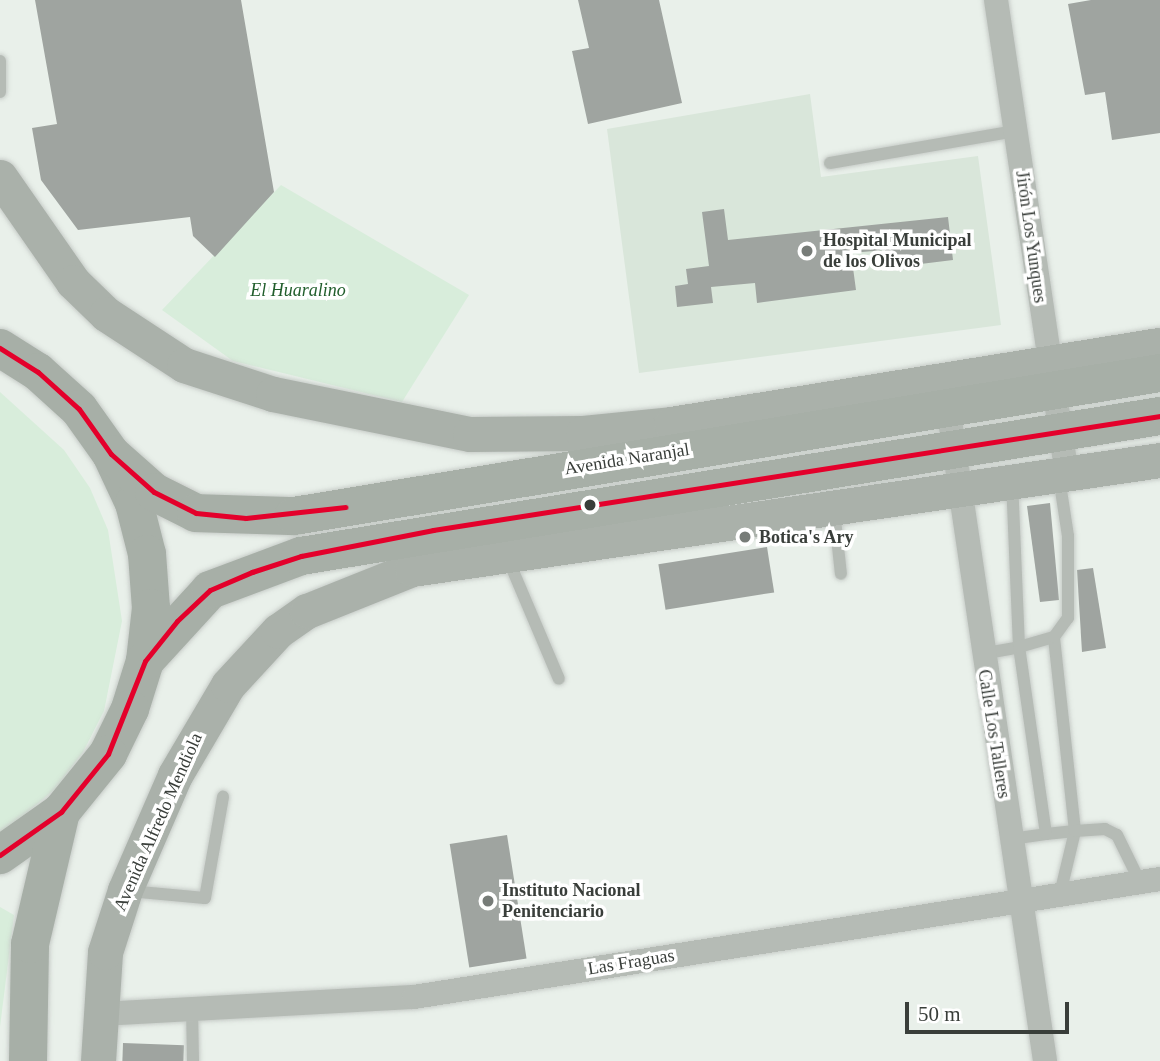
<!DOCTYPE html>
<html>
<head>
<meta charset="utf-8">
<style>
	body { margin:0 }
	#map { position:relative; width:1160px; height:1061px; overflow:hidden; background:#e9f0ea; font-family:Georgia,serif }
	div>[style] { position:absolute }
	.built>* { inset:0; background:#d9e6da }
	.green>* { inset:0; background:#d8eddb }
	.building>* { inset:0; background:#9fa4a0; transform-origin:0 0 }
	.roads { filter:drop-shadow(0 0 2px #c7ccc8) drop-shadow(0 0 2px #c7ccc8) }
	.lane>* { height:12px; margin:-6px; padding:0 6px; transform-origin:6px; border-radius:6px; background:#b5bbb5 }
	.street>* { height:24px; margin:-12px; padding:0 12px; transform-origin:12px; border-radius:12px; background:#b5bbb5 }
	.secondary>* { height:35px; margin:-17.5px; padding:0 17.5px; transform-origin:17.5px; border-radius:17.5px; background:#aab1aa }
	.highway>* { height:38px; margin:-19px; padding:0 19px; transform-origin:19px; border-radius:19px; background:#a7afa7 }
	.bus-1>* { height:5px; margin:-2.5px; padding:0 2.5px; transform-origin:2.5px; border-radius:2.5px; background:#e4002b }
	.dots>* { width:19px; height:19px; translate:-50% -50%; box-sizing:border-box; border:4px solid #fff; border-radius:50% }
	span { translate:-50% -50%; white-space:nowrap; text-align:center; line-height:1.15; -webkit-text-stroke:7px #fff; paint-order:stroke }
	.street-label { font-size:18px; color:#393e3a }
	.poi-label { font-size:18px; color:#393e3a; font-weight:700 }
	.left { translate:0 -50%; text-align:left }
	.park-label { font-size:18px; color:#215e2c; font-style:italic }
	.scale { position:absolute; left:905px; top:1002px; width:164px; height:32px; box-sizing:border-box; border:4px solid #393e3a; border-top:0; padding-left:9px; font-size:21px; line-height:24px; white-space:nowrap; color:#393e3a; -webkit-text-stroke:5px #fff; paint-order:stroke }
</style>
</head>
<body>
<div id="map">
	<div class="built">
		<div style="clip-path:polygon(810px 94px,821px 177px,978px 156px,1001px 325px,639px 373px,607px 129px)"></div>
	</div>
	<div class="green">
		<div style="clip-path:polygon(281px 185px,469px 295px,402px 402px,233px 361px,162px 310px)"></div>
		<div style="clip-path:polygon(0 392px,64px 450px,90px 488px,108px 530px,122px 621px,104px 711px,83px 752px,55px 789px,0 835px)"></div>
		<div style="clip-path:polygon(0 907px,14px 915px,0 1027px)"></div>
	</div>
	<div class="building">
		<div style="clip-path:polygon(35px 0,241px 0,274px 192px,215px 257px,193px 236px,190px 217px,78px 230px,41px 180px,32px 128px,57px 124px)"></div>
		<div style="clip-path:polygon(578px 0,659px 0,682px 103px,588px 124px,572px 51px,589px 48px)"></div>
		<div style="clip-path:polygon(1091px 0,1160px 0,1160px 133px,1112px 140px,1105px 92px,1085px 95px,1068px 4px)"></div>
		<div style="clip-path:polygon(724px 209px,728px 240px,948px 217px,953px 260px,888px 268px,885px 250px,851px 253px,856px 290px,757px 303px,755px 283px,711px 287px,713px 303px,677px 307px,675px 286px,688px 284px,686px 269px,709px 266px,702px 212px)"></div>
		<div style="clip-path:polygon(1050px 503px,1059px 600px,1040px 602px,1027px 506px)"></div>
		<div style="left:767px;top:547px;width:46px;height:110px;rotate:81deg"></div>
		<div style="clip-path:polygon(1093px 568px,1106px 648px,1082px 652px,1077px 570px)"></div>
		<div style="left:507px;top:835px;width:125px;height:58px;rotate:81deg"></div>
		<div style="left:123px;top:1043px;width:61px;height:18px;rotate:2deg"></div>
	</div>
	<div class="roads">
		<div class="lane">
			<div style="left:0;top:61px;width:31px;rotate:90deg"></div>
			<div style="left:830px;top:163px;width:188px;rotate:-9.8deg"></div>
			<div style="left:834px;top:510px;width:64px;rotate:83.8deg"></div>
			<div style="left:508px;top:559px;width:130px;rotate:67deg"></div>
			<div style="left:981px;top:654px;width:39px;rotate:-10deg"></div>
			<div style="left:1019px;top:647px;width:164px;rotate:-92.4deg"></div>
			<div style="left:1046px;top:834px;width:29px;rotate:-6deg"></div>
			<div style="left:1075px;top:831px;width:195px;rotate:-96.2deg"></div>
			<div style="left:1011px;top:839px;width:35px;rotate:-8deg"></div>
			<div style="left:1046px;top:834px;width:189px;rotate:-98.2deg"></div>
			<div style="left:1019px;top:647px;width:36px;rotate:-16deg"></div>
			<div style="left:1054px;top:637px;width:24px;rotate:-54deg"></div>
			<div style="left:1068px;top:618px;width:82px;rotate:-90deg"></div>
			<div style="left:1068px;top:536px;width:60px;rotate:-98.7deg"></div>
			<div style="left:129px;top:891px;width:76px;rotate:5.3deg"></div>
			<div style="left:205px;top:898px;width:103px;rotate:-79.9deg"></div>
			<div style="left:1060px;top:894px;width:65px;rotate:-76.6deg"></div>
			<div style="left:1075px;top:831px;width:30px;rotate:-4deg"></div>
			<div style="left:1105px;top:829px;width:13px;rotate:27deg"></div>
			<div style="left:1117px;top:835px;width:52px;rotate:63.9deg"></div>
			<div style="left:192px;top:1008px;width:53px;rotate:88.9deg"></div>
		</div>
		<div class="street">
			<div style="left:996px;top:0;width:479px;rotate:81.5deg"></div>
			<div style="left:948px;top:407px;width:661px;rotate:81.56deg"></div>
			<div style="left:99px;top:1014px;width:315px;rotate:-3.1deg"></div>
			<div style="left:414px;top:997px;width:755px;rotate:-8.99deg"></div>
		</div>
		<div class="secondary">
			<div style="left:0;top:177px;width:128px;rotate:55.2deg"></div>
			<div style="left:73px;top:282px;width:46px;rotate:44.1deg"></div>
			<div style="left:106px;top:314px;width:93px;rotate:33.2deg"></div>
			<div style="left:184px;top:365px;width:94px;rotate:18deg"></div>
			<div style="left:273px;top:394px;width:201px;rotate:11.5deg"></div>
			<div style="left:470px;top:434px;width:113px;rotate:-0.5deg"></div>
			<div style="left:583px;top:433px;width:88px;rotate:-5.8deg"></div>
			<div style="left:671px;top:424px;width:495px;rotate:-9.2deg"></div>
			<div style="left:98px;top:1061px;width:109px;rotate:-86.3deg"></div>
			<div style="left:105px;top:952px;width:65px;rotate:-72.1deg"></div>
			<div style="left:125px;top:890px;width:125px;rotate:-66.5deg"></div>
			<div style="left:175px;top:775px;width:104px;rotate:-59.5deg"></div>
			<div style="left:228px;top:685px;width:74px;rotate:-47.2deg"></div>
			<div style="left:278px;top:631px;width:35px;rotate:-35deg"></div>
			<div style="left:307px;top:611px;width:113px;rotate:-21.8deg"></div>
			<div style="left:412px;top:569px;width:756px;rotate:-8.29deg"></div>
		</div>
		<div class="highway">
			<div style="left:0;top:348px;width:45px;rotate:32.3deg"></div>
			<div style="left:38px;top:372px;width:55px;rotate:42.1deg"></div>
			<div style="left:79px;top:409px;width:55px;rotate:54.6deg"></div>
			<div style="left:111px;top:454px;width:54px;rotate:64.9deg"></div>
			<div style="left:134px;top:503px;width:53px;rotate:75.7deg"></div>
			<div style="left:147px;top:554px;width:54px;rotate:85.8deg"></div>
			<div style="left:151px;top:608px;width:53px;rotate:96.5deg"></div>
			<div style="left:145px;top:661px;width:50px;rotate:107.4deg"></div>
			<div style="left:130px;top:709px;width:50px;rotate:116.1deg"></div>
			<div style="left:108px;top:754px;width:75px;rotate:129deg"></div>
			<div style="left:61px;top:812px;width:75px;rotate:144.8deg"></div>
			<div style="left:111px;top:454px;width:57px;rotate:41.5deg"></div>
			<div style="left:154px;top:492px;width:47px;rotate:26.6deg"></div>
			<div style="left:196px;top:513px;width:98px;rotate:1.8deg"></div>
			<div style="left:294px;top:516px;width:878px;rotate:-9.38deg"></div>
			<div style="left:145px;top:661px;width:96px;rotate:-47.5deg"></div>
			<div style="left:210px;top:590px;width:97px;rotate:-20.5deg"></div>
			<div style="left:301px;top:556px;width:870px;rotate:-9.26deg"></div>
			<div style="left:28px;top:1061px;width:117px;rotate:-89deg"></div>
			<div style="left:30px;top:944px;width:136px;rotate:-76.8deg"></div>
		</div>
	</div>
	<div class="bus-1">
		<div style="left:0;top:348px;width:45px;rotate:32.3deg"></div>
		<div style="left:38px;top:372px;width:55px;rotate:42.1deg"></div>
		<div style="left:79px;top:409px;width:55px;rotate:54.6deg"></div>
		<div style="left:111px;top:454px;width:57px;rotate:41.5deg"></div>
		<div style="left:154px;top:492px;width:47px;rotate:26.6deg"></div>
		<div style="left:196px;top:513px;width:50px;rotate:5.7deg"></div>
		<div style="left:246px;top:518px;width:100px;rotate:-6.3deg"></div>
		<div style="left:0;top:855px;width:75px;rotate:-35.2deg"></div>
		<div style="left:61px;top:812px;width:75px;rotate:-51deg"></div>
		<div style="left:108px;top:754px;width:100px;rotate:-68.3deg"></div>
		<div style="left:145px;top:661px;width:51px;rotate:-51.3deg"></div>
		<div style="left:177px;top:621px;width:45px;rotate:-43.2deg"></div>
		<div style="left:210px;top:590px;width:46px;rotate:-23.2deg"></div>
		<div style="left:252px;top:572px;width:52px;rotate:-18.1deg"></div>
		<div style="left:301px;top:556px;width:135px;rotate:-11.1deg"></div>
		<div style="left:433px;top:530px;width:736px;rotate:-8.91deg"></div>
	</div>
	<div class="dots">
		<div style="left:807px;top:251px;background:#777c78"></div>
		<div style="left:590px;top:505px;background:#393e3a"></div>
		<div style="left:745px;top:537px;background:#777c78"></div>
		<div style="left:488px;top:901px;background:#777c78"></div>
	</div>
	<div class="street-label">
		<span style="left:1031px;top:237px;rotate:82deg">Jirón Los Yunques</span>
		<span style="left:627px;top:459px;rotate:-9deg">Avenida Naranjal</span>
		<span style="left:994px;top:734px;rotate:81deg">Calle Los Talleres</span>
		<span style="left:158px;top:822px;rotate:-66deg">Avenida Alfredo Mendiola</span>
		<span style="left:631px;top:962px;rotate:-9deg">Las Fraguas</span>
	</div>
	<div class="poi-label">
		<span class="left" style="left:823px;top:251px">Hospìtal Municipal<br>de los Olivos</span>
		<span class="left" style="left:759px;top:537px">Botica's Ary</span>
		<span class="left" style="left:502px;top:901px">Instituto Nacional<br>Penitenciario</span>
	</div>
	<div class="park-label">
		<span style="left:298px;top:290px">El Huaralino</span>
	</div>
	<div class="scale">50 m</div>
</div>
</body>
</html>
